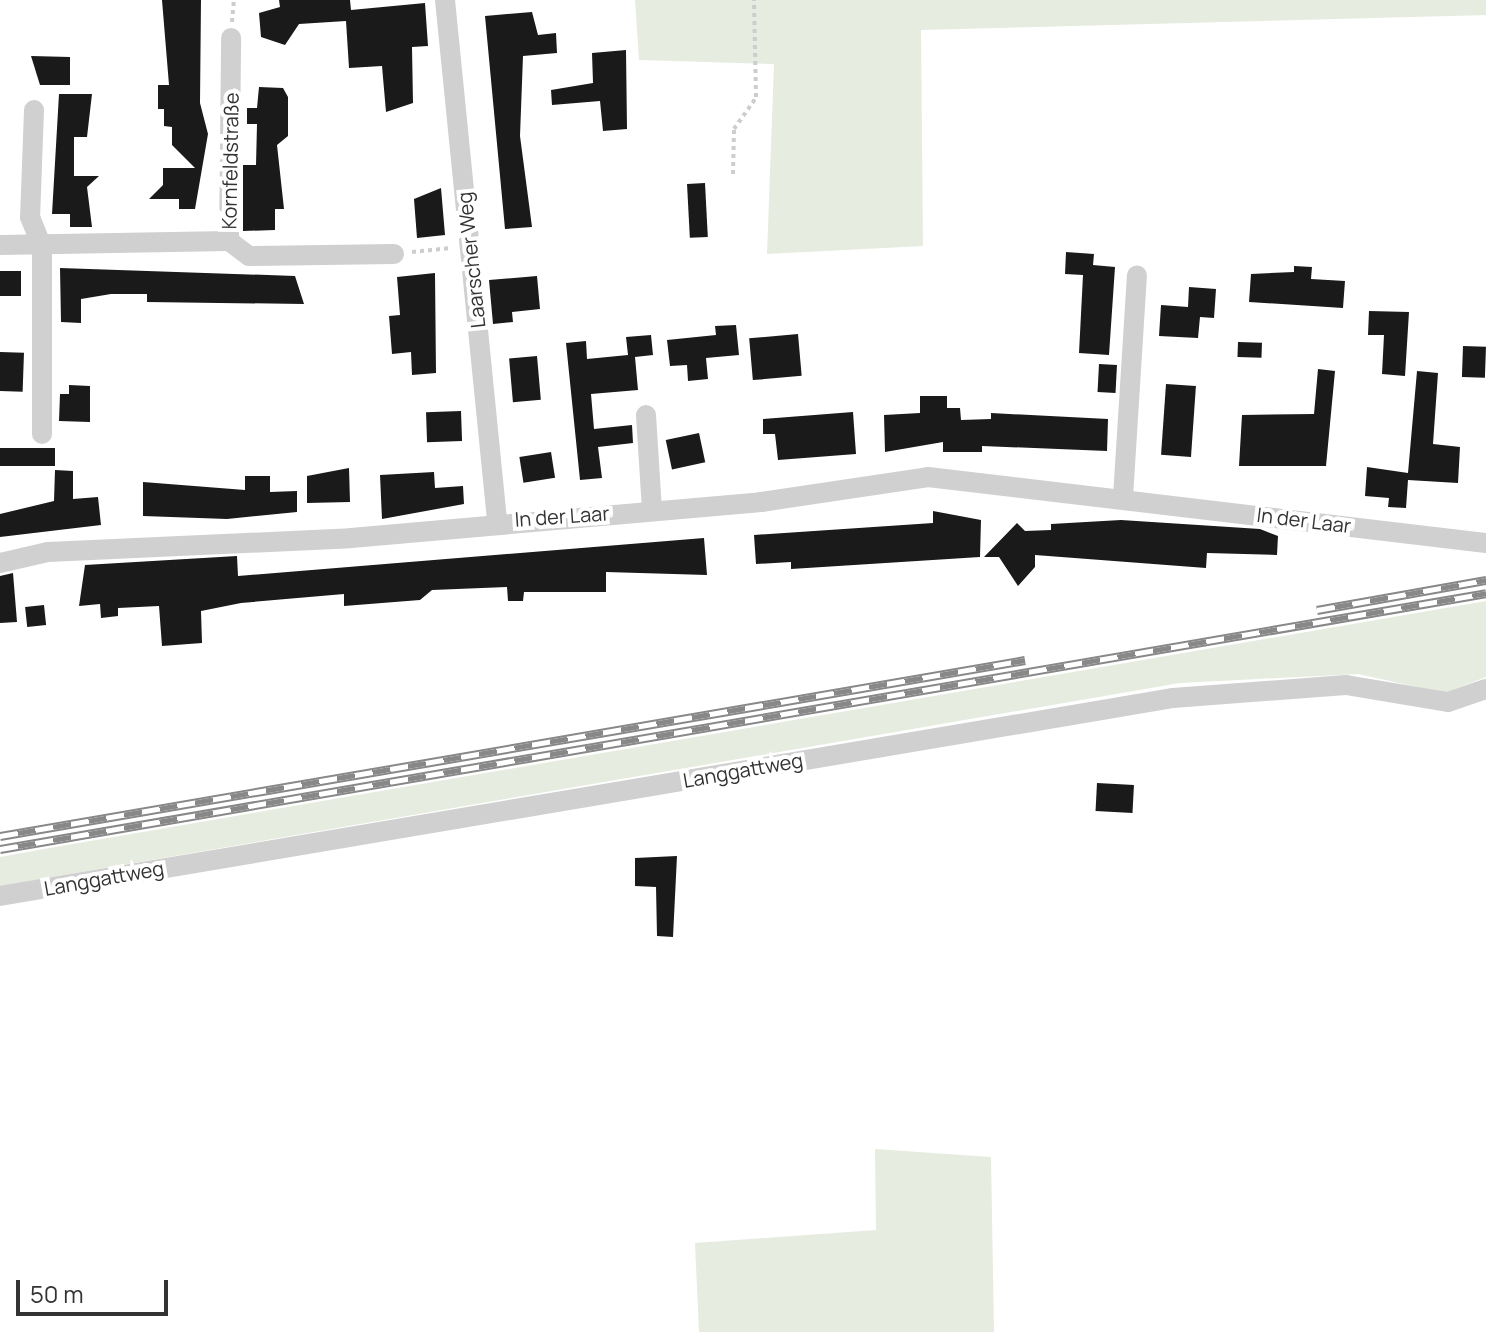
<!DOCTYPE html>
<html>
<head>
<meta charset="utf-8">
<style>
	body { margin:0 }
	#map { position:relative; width:1486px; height:1332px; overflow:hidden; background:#fff; font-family:Manrope,sans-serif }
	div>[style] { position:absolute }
	.green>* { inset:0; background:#e6ecdf }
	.building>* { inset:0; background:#1a1a1a; transform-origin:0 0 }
	.path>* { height:4px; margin-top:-2px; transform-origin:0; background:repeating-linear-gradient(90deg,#cdcdcd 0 4px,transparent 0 8px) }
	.minor>* { height:20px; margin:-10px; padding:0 10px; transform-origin:10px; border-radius:10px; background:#d0d0d0 }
	.rail>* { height:9px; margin-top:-4.5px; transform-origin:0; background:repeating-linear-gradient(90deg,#fff 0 18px,#888 0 36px); box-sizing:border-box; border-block:2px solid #888 }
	span { translate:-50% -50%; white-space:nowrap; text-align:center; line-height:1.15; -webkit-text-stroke:8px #fff; paint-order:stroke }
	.street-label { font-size:20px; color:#333 }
	.scale { position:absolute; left:16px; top:1280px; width:152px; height:36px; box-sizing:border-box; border:4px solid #333; border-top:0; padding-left:10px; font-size:24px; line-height:28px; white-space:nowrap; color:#333; -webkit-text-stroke:6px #fff; paint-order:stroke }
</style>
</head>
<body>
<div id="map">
	<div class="green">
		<div style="clip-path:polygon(635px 0,1486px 0,1486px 15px,921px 30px,923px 246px,767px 254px,774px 64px,639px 60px)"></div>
		<div style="clip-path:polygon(1486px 601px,1486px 677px,1444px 693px,1358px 674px,1180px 683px,0 886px,0 857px,38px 850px)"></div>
		<div style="clip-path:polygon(875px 1149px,991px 1157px,994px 1332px,699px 1332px,695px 1243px,876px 1230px)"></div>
	</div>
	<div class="building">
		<div style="clip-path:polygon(162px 0,201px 0,200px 103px,208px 134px,195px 209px,179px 209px,179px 199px,149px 199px,163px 185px,163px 168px,195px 168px,172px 145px,172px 127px,164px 126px,164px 109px,158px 109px,158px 85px,169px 85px)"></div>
		<div style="clip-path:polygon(279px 0,350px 0,351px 10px,425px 3px,428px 46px,412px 47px,413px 103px,386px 112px,382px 66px,349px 68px,346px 21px,299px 24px,285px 45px,261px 37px,259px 13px,280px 7px)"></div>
		<div style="clip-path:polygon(532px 12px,538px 35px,556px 33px,557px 53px,523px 56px,520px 136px,532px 227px,505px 229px,485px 16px)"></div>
		<div style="clip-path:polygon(626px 50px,627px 129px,603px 131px,600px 101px,552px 105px,551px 90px,593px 83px,592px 53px)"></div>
		<div style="clip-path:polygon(31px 56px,70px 57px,70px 85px,40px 85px)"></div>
		<div style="clip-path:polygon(259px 87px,283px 88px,288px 97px,288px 136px,277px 145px,284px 209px,275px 209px,275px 230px,243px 231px,243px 165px,256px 165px,257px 124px,247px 124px,247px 108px,257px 108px)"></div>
		<div style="clip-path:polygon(59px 94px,92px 94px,87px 137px,74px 137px,74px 176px,99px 176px,87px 187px,92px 227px,70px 227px,70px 214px,52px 214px)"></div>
		<div style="left:705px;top:183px;width:54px;height:18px;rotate:87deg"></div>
		<div style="clip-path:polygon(441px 188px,445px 235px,417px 238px,414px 199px)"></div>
		<div style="clip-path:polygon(1066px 252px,1094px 254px,1093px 265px,1115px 267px,1109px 355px,1079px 353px,1083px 275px,1065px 274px)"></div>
		<div style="clip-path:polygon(1294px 266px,1312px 267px,1311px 279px,1345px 281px,1343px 308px,1249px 302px,1251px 274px,1294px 272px)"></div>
		<div style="clip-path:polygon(60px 268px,295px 276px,304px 304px,147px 302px,147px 294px,111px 294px,81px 299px,81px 323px,61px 322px)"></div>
		<div style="left:0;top:271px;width:21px;height:25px"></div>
		<div style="clip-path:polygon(435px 273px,436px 373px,412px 375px,411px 352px,392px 354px,389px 316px,400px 315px,397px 277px)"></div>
		<div style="clip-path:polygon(537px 276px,540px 309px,512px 312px,513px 322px,493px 324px,489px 280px)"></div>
		<div style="clip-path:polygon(1189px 287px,1216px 289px,1214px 318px,1200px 317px,1198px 338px,1159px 336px,1161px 305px,1188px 307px)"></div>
		<div style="clip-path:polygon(1369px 311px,1409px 312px,1405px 376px,1382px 374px,1384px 335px,1368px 335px)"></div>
		<div style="clip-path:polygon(736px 325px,739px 355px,706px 358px,708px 379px,688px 381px,687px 365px,670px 366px,667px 340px,716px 335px,715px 326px)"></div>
		<div style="left:798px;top:334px;width:42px;height:49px;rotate:85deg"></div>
		<div style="clip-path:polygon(651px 335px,653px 355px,635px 357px,638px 390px,591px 394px,594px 429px,632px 425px,633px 443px,598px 447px,602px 478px,580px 480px,566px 343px,586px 341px,587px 359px,628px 355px,626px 337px)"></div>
		<div style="left:1238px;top:342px;width:24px;height:15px;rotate:2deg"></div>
		<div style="left:1463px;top:346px;width:23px;height:31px;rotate:2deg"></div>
		<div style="left:0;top:352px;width:24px;height:39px;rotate:2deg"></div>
		<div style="left:537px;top:356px;width:44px;height:28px;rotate:85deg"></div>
		<div style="left:1099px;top:364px;width:18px;height:28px;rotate:3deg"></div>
		<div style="clip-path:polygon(1318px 369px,1335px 371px,1326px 466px,1239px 466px,1242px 415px,1314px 414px)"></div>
		<div style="clip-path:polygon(1417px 371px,1438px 373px,1433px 444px,1460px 447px,1458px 483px,1408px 480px,1406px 508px,1388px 507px,1389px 498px,1365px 496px,1367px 467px,1408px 473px)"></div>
		<div style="left:1166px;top:384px;width:30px;height:71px;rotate:4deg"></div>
		<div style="clip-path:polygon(69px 385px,90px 386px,90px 422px,59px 421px,60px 394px,69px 394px)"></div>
		<div style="clip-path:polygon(920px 396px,947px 396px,947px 408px,960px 408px,961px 420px,991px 419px,991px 413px,1108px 419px,1107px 451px,982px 446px,982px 452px,943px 452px,943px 442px,885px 452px,884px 415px,920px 413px)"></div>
		<div style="left:461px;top:411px;width:30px;height:35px;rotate:88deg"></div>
		<div style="clip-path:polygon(853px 412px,856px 454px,778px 460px,775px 434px,763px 434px,763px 419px)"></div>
		<div style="left:699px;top:433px;width:30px;height:34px;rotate:78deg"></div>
		<div style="left:0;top:448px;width:55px;height:18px"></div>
		<div style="left:551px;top:452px;width:26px;height:32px;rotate:81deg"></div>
		<div style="clip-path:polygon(349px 468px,350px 502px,307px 503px,307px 476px)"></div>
		<div style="clip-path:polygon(55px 470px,73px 471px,73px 499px,98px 497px,101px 525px,0 537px,0 514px,54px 501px)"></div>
		<div style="clip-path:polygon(434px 472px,435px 488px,463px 486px,464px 504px,382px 519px,380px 475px)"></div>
		<div style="clip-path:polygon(245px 476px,270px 476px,270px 492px,297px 491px,297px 512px,227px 519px,143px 516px,143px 482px,245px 490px)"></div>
		<div style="clip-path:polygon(933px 511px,981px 520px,980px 557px,791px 569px,791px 562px,756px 564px,754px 535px,933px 523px)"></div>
		<div style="clip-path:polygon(1121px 520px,1260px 529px,1278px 536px,1277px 555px,1207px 553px,1206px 568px,1035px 555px,1035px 567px,1018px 586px,999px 557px,984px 557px,1017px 523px,1025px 531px,1051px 530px,1051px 524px)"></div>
		<div style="clip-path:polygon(704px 538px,707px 575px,606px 572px,606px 592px,524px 592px,523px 601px,508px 601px,507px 587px,432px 590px,420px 600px,344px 606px,344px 594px,241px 603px,201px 611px,202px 643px,162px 646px,159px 606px,118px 608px,118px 616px,101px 618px,100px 604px,79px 606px,85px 565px,237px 556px,238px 576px)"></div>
		<div style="clip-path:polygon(13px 573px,17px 622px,0 623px,0 576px)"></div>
		<div style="left:44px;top:605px;width:20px;height:19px;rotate:84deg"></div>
		<div style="left:1097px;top:783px;width:37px;height:28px;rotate:3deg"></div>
		<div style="clip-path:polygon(677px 856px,673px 937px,657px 936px,656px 887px,635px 886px,635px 858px)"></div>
	</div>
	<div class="path">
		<div style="left:232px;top:22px;width:22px;rotate:-85deg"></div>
		<div style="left:733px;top:174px;width:45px;rotate:-88.7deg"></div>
		<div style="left:734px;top:129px;width:39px;rotate:-55deg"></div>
		<div style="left:756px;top:97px;width:97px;rotate:-91.2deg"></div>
		<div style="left:412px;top:252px;width:39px;rotate:-6deg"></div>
	</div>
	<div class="minor">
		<div style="left:445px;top:0;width:523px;rotate:84.29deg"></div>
		<div style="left:34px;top:110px;width:107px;rotate:92.1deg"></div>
		<div style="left:30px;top:217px;width:31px;rotate:68deg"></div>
		<div style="left:42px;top:246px;width:188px;rotate:90deg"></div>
		<div style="left:229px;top:241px;width:25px;rotate:37deg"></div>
		<div style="left:249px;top:256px;width:145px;rotate:-0.8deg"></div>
		<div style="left:0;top:245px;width:229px;rotate:-1deg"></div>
		<div style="left:229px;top:241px;width:203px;rotate:-89.4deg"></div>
		<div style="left:646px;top:415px;width:95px;rotate:86.4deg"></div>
		<div style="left:1123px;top:497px;width:222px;rotate:-86.4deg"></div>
		<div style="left:0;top:563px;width:49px;rotate:-12.9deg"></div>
		<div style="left:48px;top:552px;width:303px;rotate:-2.6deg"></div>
		<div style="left:351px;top:538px;width:412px;rotate:-5deg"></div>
		<div style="left:761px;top:502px;width:169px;rotate:-8.5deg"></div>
		<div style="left:928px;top:477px;width:562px;rotate:6.75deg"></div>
		<div style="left:0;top:896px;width:1190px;rotate:-9.58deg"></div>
		<div style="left:1173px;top:698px;width:173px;rotate:-4.3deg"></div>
		<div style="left:1346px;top:685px;width:103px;rotate:9.5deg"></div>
		<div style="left:1448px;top:702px;width:40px;rotate:-18.9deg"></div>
	</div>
	<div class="rail">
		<div style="left:1317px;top:610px;width:172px;rotate:-10.1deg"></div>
		<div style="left:0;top:836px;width:1040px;rotate:-9.74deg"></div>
		<div style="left:0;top:849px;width:1508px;rotate:-9.77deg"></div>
	</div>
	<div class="street-label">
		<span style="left:230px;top:161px;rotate:-89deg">Kornfeldstraße</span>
		<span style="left:471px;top:260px;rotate:-96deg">Laarscher Weg</span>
		<span style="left:562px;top:516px;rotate:-4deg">In der Laar</span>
		<span style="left:1304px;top:520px;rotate:7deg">In der Laar</span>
		<span style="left:743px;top:770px;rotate:-10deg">Langgattweg</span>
		<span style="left:104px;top:878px;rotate:-10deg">Langgattweg</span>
	</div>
	<div class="scale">50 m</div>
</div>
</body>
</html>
